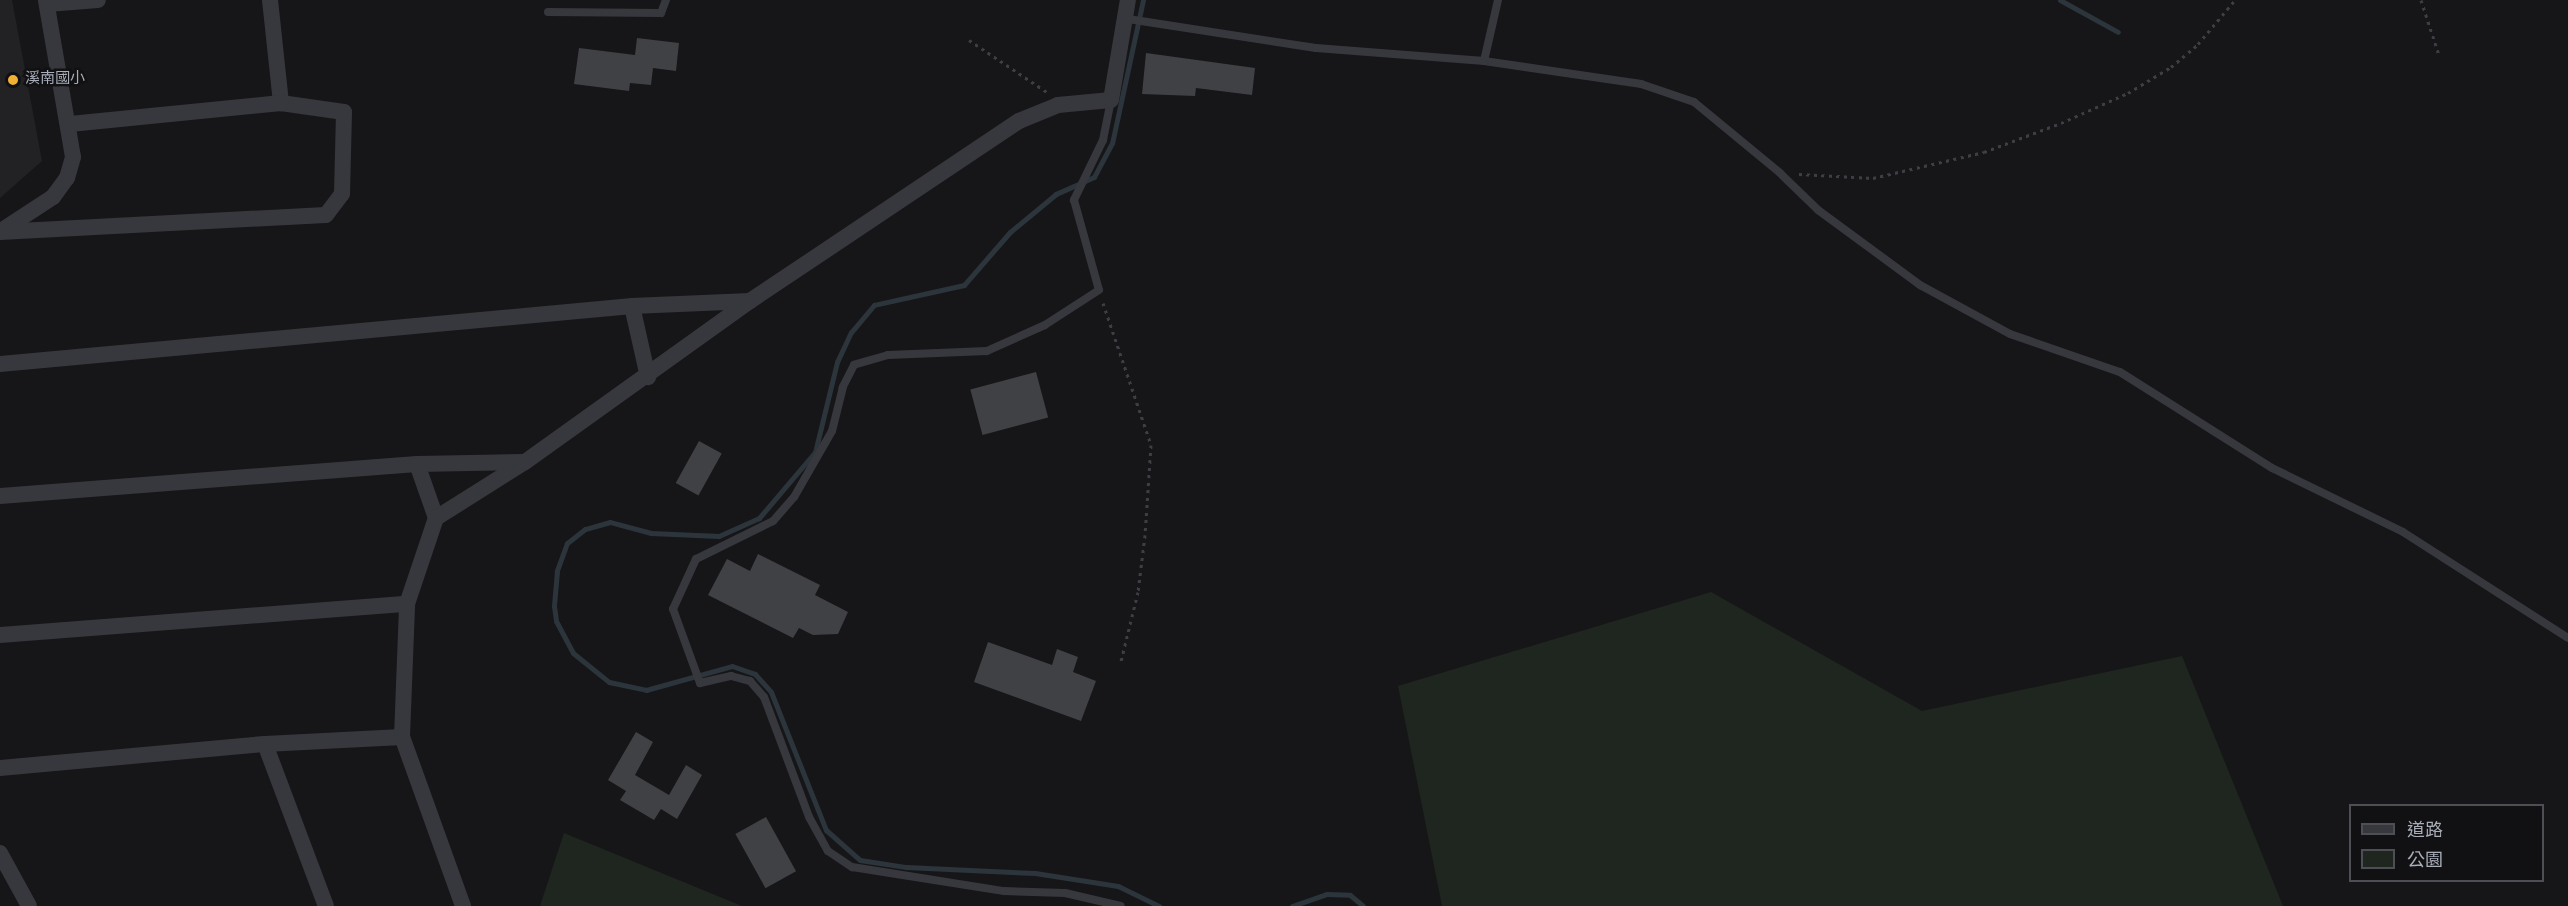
<!DOCTYPE html>
<html>
<head>
<meta charset="utf-8">
<style>
	body { margin:0 }
	#map { position:relative; width:2568px; height:906px; overflow:hidden; background:#161618; font-family:Overpass,"Noto Sans TC",sans-serif }
	div>[style] { position:absolute }
	.built>* { inset:0; background:#222225 }
	.green>* { inset:0; background:#1e261f }
	.stream>* { height:5px; margin:-2.5px; padding:0 2.5px; transform-origin:2.5px; border-radius:2.5px; background:#2c353c }
	.building>* { inset:0; background:#404145; transform-origin:0 0 }
	.path>* { height:3px; margin-top:-1.5px; transform-origin:0; background:repeating-linear-gradient(90deg,#3d3f44 0 3px,transparent 0 7.5px) }
	.lane>* { height:8px; margin:-4px; padding:0 4px; transform-origin:4px; border-radius:4px; background:#37383d }
	.street>* { height:16px; margin:-8px; padding:0 8px; transform-origin:8px; border-radius:8px; background:#37383d }
	.dots>* { width:16px; height:16px; translate:-50% -50%; box-sizing:border-box; border:3px solid #111113; border-radius:50% }
	span { translate:-50% -50%; white-space:nowrap; text-align:center; line-height:1.15; -webkit-text-stroke:5px #111113; paint-order:stroke }
	.poi-label { font-size:15px; color:#a8adb8 }
	.left { translate:0 -50%; text-align:left }
	.legend { position:absolute; left:2349px; top:804px; width:195px; height:78px; box-sizing:border-box; background:#111113; border:2px solid #4d4f55; margin:0; padding:8px 10px; list-style:none; font-size:18px; color:#a8adb8 }
	.legend li { display:flex; align-items:center; gap:12px; height:30px }
	.legend b { width:30px; border:2px solid #4d4f55 }
</style>
</head>
<body>
<div id="map">
	<div class="built">
		<div style="clip-path:polygon(0 0,12px 0,42px 161px,0 198px)"></div>
	</div>
	<div class="green">
		<div style="clip-path:polygon(1711px 592px,1922px 711px,2182px 656px,2283px 906px,1442px 906px,1398px 686px)"></div>
		<div style="clip-path:polygon(564px 833px,742px 906px,540px 906px)"></div>
	</div>
	<div class="stream">
		<div style="left:1143px;top:0;width:146px;rotate:102.2deg"></div>
		<div style="left:1112px;top:143px;width:38px;rotate:118deg"></div>
		<div style="left:1094px;top:177px;width:42px;rotate:155.9deg"></div>
		<div style="left:1056px;top:194px;width:60px;rotate:140.4deg"></div>
		<div style="left:1010px;top:232px;width:70px;rotate:131deg"></div>
		<div style="left:964px;top:285px;width:92px;rotate:167.5deg"></div>
		<div style="left:874px;top:305px;width:35px;rotate:130deg"></div>
		<div style="left:851px;top:332px;width:33px;rotate:115deg"></div>
		<div style="left:837px;top:362px;width:93px;rotate:103.7deg"></div>
		<div style="left:815px;top:452px;width:87px;rotate:130.3deg"></div>
		<div style="left:759px;top:518px;width:44px;rotate:155.8deg"></div>
		<div style="left:719px;top:536px;width:68px;rotate:-177.5deg"></div>
		<div style="left:651px;top:533px;width:42px;rotate:-165deg"></div>
		<div style="left:610px;top:522px;width:26px;rotate:164deg"></div>
		<div style="left:585px;top:529px;width:23px;rotate:142deg"></div>
		<div style="left:567px;top:543px;width:30px;rotate:110deg"></div>
		<div style="left:557px;top:571px;width:35px;rotate:95deg"></div>
		<div style="left:554px;top:606px;width:15px;rotate:82deg"></div>
		<div style="left:556px;top:621px;width:36px;rotate:62deg"></div>
		<div style="left:573px;top:653px;width:46px;rotate:38.9deg"></div>
		<div style="left:609px;top:682px;width:38px;rotate:12deg"></div>
		<div style="left:646px;top:690px;width:89px;rotate:-15.6deg"></div>
		<div style="left:732px;top:666px;width:24px;rotate:19deg"></div>
		<div style="left:755px;top:674px;width:24px;rotate:48deg"></div>
		<div style="left:771px;top:692px;width:149px;rotate:68.3deg"></div>
		<div style="left:826px;top:830px;width:45px;rotate:41.4deg"></div>
		<div style="left:860px;top:860px;width:47px;rotate:8.7deg"></div>
		<div style="left:906px;top:867px;width:129px;rotate:2.7deg"></div>
		<div style="left:1035px;top:873px;width:84px;rotate:8.9deg"></div>
		<div style="left:1118px;top:886px;width:46px;rotate:26deg"></div>
		<div style="left:2060px;top:0;width:66px;rotate:28.9deg"></div>
		<div style="left:1292px;top:906px;width:37px;rotate:-19deg"></div>
		<div style="left:1327px;top:894px;width:23px;rotate:2deg"></div>
		<div style="left:1350px;top:895px;width:17px;rotate:40deg"></div>
	</div>
	<div class="building">
		<div style="clip-path:polygon(637px 38px,679px 43px,676px 71px,653px 68px,651px 85px,630px 83px,629px 91px,574px 84px,579px 48px,635px 55px)"></div>
		<div style="clip-path:polygon(1146px 53px,1255px 68px,1252px 95px,1196px 88px,1195px 96px,1142px 94px)"></div>
		<div style="left:1036px;top:372px;width:47px;height:68px;rotate:75deg"></div>
		<div style="left:699px;top:441px;width:26px;height:48px;rotate:29deg"></div>
		<div style="clip-path:polygon(758px 554px,820px 585px,815px 595px,848px 612px,838px 634px,813px 635px,799px 628px,793px 638px,708px 595px,727px 559px,750px 571px)"></div>
		<div style="clip-path:polygon(988px 642px,1052px 665px,1057px 649px,1078px 657px,1073px 672px,1096px 681px,1081px 721px,974px 682px)"></div>
		<div style="clip-path:polygon(636px 732px,653px 742px,635px 775px,669px 795px,686px 765px,702px 775px,677px 819px,661px 809px,654px 820px,620px 800px,626px 791px,608px 780px)"></div>
		<div style="left:766px;top:817px;width:62px;height:35px;rotate:61deg"></div>
	</div>
	<div class="path">
		<div style="left:2421px;top:0;width:58px;rotate:71.9deg"></div>
		<div style="left:969px;top:40px;width:94px;rotate:33.7deg"></div>
		<div style="left:1799px;top:174px;width:74px;rotate:3.1deg"></div>
		<div style="left:1873px;top:178px;width:114px;rotate:-13.2deg"></div>
		<div style="left:1984px;top:152px;width:82px;rotate:-20.6deg"></div>
		<div style="left:2061px;top:123px;width:73px;rotate:-24.1deg"></div>
		<div style="left:2128px;top:93px;width:50px;rotate:-31.2deg"></div>
		<div style="left:2171px;top:67px;width:35px;rotate:-40deg"></div>
		<div style="left:2198px;top:44px;width:57px;rotate:-49.9deg"></div>
		<div style="left:1103px;top:303px;width:150px;rotate:71.3deg"></div>
		<div style="left:1151px;top:445px;width:90px;rotate:93.8deg"></div>
		<div style="left:1145px;top:535px;width:57px;rotate:97deg"></div>
		<div style="left:1138px;top:592px;width:71px;rotate:103.8deg"></div>
	</div>
	<div class="lane">
		<div style="left:548px;top:12px;width:113px;rotate:0.5deg"></div>
		<div style="left:661px;top:13px;width:14px;rotate:-69deg"></div>
		<div style="left:1128px;top:19px;width:190px;rotate:8.8deg"></div>
		<div style="left:1316px;top:48px;width:169px;rotate:4.4deg"></div>
		<div style="left:1484px;top:61px;width:159px;rotate:8.3deg"></div>
		<div style="left:1641px;top:84px;width:56px;rotate:18.8deg"></div>
		<div style="left:1694px;top:102px;width:112px;rotate:39.5deg"></div>
		<div style="left:1780px;top:173px;width:53px;rotate:44.2deg"></div>
		<div style="left:1818px;top:210px;width:127px;rotate:36.3deg"></div>
		<div style="left:1920px;top:285px;width:102px;rotate:28.6deg"></div>
		<div style="left:2010px;top:334px;width:116px;rotate:19.1deg"></div>
		<div style="left:2120px;top:372px;width:180px;rotate:32.3deg"></div>
		<div style="left:2272px;top:468px;width:146px;rotate:26deg"></div>
		<div style="left:2403px;top:532px;width:196px;rotate:32.7deg"></div>
		<div style="left:1484px;top:61px;width:63px;rotate:-77.1deg"></div>
		<div style="left:1111px;top:100px;width:41px;rotate:101.3deg"></div>
		<div style="left:1103px;top:140px;width:67px;rotate:115.8deg"></div>
		<div style="left:1074px;top:200px;width:93px;rotate:74.5deg"></div>
		<div style="left:1099px;top:290px;width:64px;rotate:147.1deg"></div>
		<div style="left:1045px;top:325px;width:64px;rotate:155.9deg"></div>
		<div style="left:987px;top:351px;width:99px;rotate:177.7deg"></div>
		<div style="left:888px;top:355px;width:35px;rotate:164deg"></div>
		<div style="left:854px;top:365px;width:25px;rotate:117deg"></div>
		<div style="left:843px;top:387px;width:45px;rotate:104deg"></div>
		<div style="left:832px;top:431px;width:76px;rotate:119.9deg"></div>
		<div style="left:794px;top:497px;width:32px;rotate:131deg"></div>
		<div style="left:773px;top:521px;width:86px;rotate:153.7deg"></div>
		<div style="left:696px;top:559px;width:55px;rotate:114.7deg"></div>
		<div style="left:673px;top:609px;width:79px;rotate:70deg"></div>
		<div style="left:700px;top:683px;width:32px;rotate:-13deg"></div>
		<div style="left:731px;top:676px;width:20px;rotate:15deg"></div>
		<div style="left:750px;top:681px;width:21px;rotate:49deg"></div>
		<div style="left:764px;top:697px;width:128px;rotate:69.4deg"></div>
		<div style="left:809px;top:817px;width:39px;rotate:61deg"></div>
		<div style="left:828px;top:851px;width:29px;rotate:34deg"></div>
		<div style="left:852px;top:867px;width:154px;rotate:9deg"></div>
		<div style="left:1004px;top:891px;width:61px;rotate:1.9deg"></div>
		<div style="left:1065px;top:893px;width:57px;rotate:13.1deg"></div>
	</div>
	<div class="street">
		<div style="left:270px;top:0;width:104px;rotate:83.9deg"></div>
		<div style="left:47px;top:4px;width:51px;rotate:-4.5deg"></div>
		<div style="left:1px;top:231px;width:62px;rotate:-33.2deg"></div>
		<div style="left:53px;top:197px;width:24px;rotate:-54deg"></div>
		<div style="left:67px;top:178px;width:22px;rotate:-74deg"></div>
		<div style="left:73px;top:157px;width:159px;rotate:-99.8deg"></div>
		<div style="left:0;top:232px;width:326px;rotate:-3deg"></div>
		<div style="left:326px;top:215px;width:26px;rotate:-53deg"></div>
		<div style="left:342px;top:194px;width:82px;rotate:-88.6deg"></div>
		<div style="left:344px;top:112px;width:64px;rotate:-171.9deg"></div>
		<div style="left:281px;top:103px;width:212px;rotate:174.3deg"></div>
		<div style="left:632px;top:306px;width:73px;rotate:77.3deg"></div>
		<div style="left:0;top:364px;width:635px;rotate:-5.24deg"></div>
		<div style="left:632px;top:306px;width:118px;rotate:-2.4deg"></div>
		<div style="left:417px;top:464px;width:57px;rotate:70.6deg"></div>
		<div style="left:0;top:496px;width:418px;rotate:-4.4deg"></div>
		<div style="left:417px;top:464px;width:106px;rotate:-1.1deg"></div>
		<div style="left:0;top:635px;width:408px;rotate:-4.4deg"></div>
		<div style="left:265px;top:744px;width:173px;rotate:69.4deg"></div>
		<div style="left:0;top:768px;width:266px;rotate:-5.2deg"></div>
		<div style="left:265px;top:744px;width:137px;rotate:-2.9deg"></div>
		<div style="left:0;top:853px;width:60px;rotate:61.3deg"></div>
		<div style="left:463px;top:906px;width:180px;rotate:-109.8deg"></div>
		<div style="left:402px;top:737px;width:133px;rotate:-87.8deg"></div>
		<div style="left:407px;top:604px;width:91px;rotate:-71.4deg"></div>
		<div style="left:436px;top:518px;width:105px;rotate:-32.2deg"></div>
		<div style="left:525px;top:462px;width:277px;rotate:-35.6deg"></div>
		<div style="left:750px;top:301px;width:324px;rotate:-33.8deg"></div>
		<div style="left:1019px;top:121px;width:42px;rotate:-22.3deg"></div>
		<div style="left:1058px;top:105px;width:53px;rotate:-5.4deg"></div>
		<div style="left:1111px;top:100px;width:101px;rotate:-80.4deg"></div>
	</div>
	<div class="dots">
		<div style="left:13px;top:80px;background:#f2b134"></div>
	</div>
	<div class="poi-label">
		<span class="left" style="left:25px;top:80px">溪南國小</span>
	</div>
	<ul class="legend">
	<li><b style="height:8px;background:#37383d"></b>道路</li>
	<li><b style="height:16px;background:#1e261f"></b>公園</li>
	</ul>
</div>
</body>
</html>
